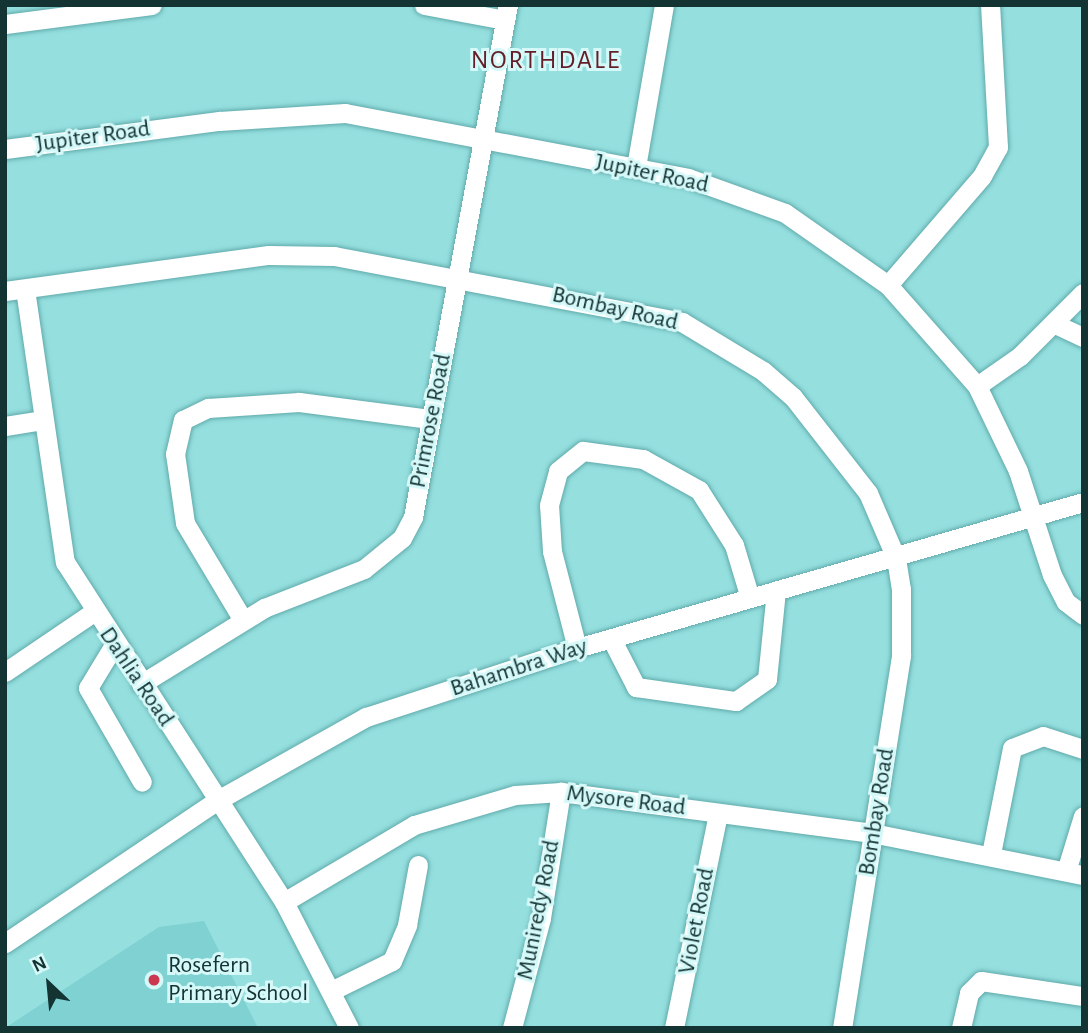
<!DOCTYPE html>
<html>
<head>
<meta charset="utf-8">
<style>
	body { margin:0 }
	#map { position:relative; width:1088px; height:1033px; overflow:hidden; background:#95dfdf; font-family:"Alegreya Sans",sans-serif }
	div>[style] { position:absolute }
	.built>* { inset:0; background:#7fd1d2 }
	.roads { filter:drop-shadow(0 0 2px #61aaab) drop-shadow(0 0 2px #61aaab) }
	.minor>* { height:19px; margin:-9.5px; padding:0 9.5px; transform-origin:9.5px; border-radius:9.5px; background:#fff }
	.dots>* { width:19px; height:19px; translate:-50% -50%; box-sizing:border-box; border:4px solid #d5f8f8; border-radius:50% }
	span { translate:-50% -50%; white-space:nowrap; text-align:center; line-height:1.15; -webkit-text-stroke:6px #d5f8f8; paint-order:stroke }
	.street-label { font-size:24px; color:#143333 }
	.poi-label { font-size:24px; color:#143333 }
	.left { translate:0 -50%; text-align:left }
	.neighbourhood-label { font-size:26px; color:#631e27; letter-spacing:2px }
	.frame { position:absolute; inset:0; border:7px solid #143333; pointer-events:none }
	.north { position:absolute; left:14px; top:949px; width:70px; height:70px; -webkit-text-stroke:5px #d5f8f8; paint-order:stroke; rotate:334deg; font-size:19px; font-weight:700; line-height:28px; text-align:center; color:#143333 }
	.north::after { content:''; display:block; margin:auto; width:24px; height:32px; background:#143333; clip-path:polygon(50% 0,100% 100%,50% 72%,0 100%) }
</style>
</head>
<body>
<div id="map">
	<div class="built">
		<div style="clip-path:polygon(204px 921px,258px 1028px,5px 1028px,159px 927px)"></div>
	</div>
	<div class="roads">
		<div class="minor">
			<div style="left:424px;top:5px;width:82px;rotate:10.5deg"></div>
			<div style="left:5px;top:24px;width:148px;rotate:-7.4deg"></div>
			<div style="left:5px;top:149px;width:216px;rotate:-7.5deg"></div>
			<div style="left:219px;top:121px;width:126px;rotate:-3.6deg"></div>
			<div style="left:345px;top:113px;width:349px;rotate:10.7deg"></div>
			<div style="left:688px;top:178px;width:103px;rotate:19.8deg"></div>
			<div style="left:785px;top:213px;width:126px;rotate:35deg"></div>
			<div style="left:888px;top:285px;width:135px;rotate:48.6deg"></div>
			<div style="left:977px;top:386px;width:94px;rotate:64.2deg"></div>
			<div style="left:1018px;top:471px;width:109px;rotate:71.9deg"></div>
			<div style="left:1052px;top:575px;width:30px;rotate:63deg"></div>
			<div style="left:1066px;top:602px;width:21px;rotate:37deg"></div>
			<div style="left:636px;top:167px;width:164px;rotate:-80.2deg"></div>
			<div style="left:888px;top:285px;width:144px;rotate:-49.2deg"></div>
			<div style="left:982px;top:176px;width:33px;rotate:-61deg"></div>
			<div style="left:998px;top:147px;width:142px;rotate:-93.2deg"></div>
			<div style="left:25px;top:289px;width:276px;rotate:81.7deg"></div>
			<div style="left:65px;top:562px;width:404px;rotate:57.2deg"></div>
			<div style="left:284px;top:902px;width:142px;rotate:62.7deg"></div>
			<div style="left:5px;top:291px;width:266px;rotate:-7.8deg"></div>
			<div style="left:269px;top:255px;width:65px;rotate:0.9deg"></div>
			<div style="left:334px;top:256px;width:354px;rotate:10.7deg"></div>
			<div style="left:682px;top:322px;width:95px;rotate:31.2deg"></div>
			<div style="left:763px;top:371px;width:40px;rotate:41deg"></div>
			<div style="left:793px;top:397px;width:122px;rotate:52deg"></div>
			<div style="left:868px;top:493px;width:71px;rotate:66.7deg"></div>
			<div style="left:896px;top:558px;width:31px;rotate:81deg"></div>
			<div style="left:901px;top:589px;width:67px;rotate:90deg"></div>
			<div style="left:901px;top:656px;width:377px;rotate:99deg"></div>
			<div style="left:1055px;top:324px;width:31px;rotate:25deg"></div>
			<div style="left:977px;top:386px;width:52px;rotate:-34.9deg"></div>
			<div style="left:1020px;top:356px;width:89px;rotate:-45deg"></div>
			<div style="left:5px;top:426px;width:39px;rotate:-9deg"></div>
			<div style="left:243px;top:620px;width:113px;rotate:-120.9deg"></div>
			<div style="left:185px;top:523px;width:70px;rotate:-98.2deg"></div>
			<div style="left:175px;top:454px;width:35px;rotate:-77deg"></div>
			<div style="left:183px;top:420px;width:28px;rotate:-26deg"></div>
			<div style="left:208px;top:408px;width:91px;rotate:-3.8deg"></div>
			<div style="left:299px;top:402px;width:132px;rotate:7.4deg"></div>
			<div style="left:612px;top:640px;width:53px;rotate:62.9deg"></div>
			<div style="left:636px;top:687px;width:101px;rotate:8deg"></div>
			<div style="left:736px;top:701px;width:38px;rotate:-35deg"></div>
			<div style="left:767px;top:679px;width:88px;rotate:-84.2deg"></div>
			<div style="left:114px;top:645px;width:50px;rotate:121.2deg"></div>
			<div style="left:88px;top:688px;width:108px;rotate:60.1deg"></div>
			<div style="left:577px;top:648px;width:100px;rotate:-104.5deg"></div>
			<div style="left:552px;top:551px;width:46px;rotate:-93.7deg"></div>
			<div style="left:549px;top:505px;width:35px;rotate:-75deg"></div>
			<div style="left:558px;top:471px;width:32px;rotate:-39deg"></div>
			<div style="left:583px;top:451px;width:61px;rotate:7.6deg"></div>
			<div style="left:643px;top:459px;width:64px;rotate:29deg"></div>
			<div style="left:699px;top:490px;width:65px;rotate:57.5deg"></div>
			<div style="left:734px;top:545px;width:55px;rotate:73.2deg"></div>
			<div style="left:5px;top:672px;width:105px;rotate:-34.1deg"></div>
			<div style="left:141px;top:684px;width:145px;rotate:-31.7deg"></div>
			<div style="left:264px;top:608px;width:107px;rotate:-21.3deg"></div>
			<div style="left:364px;top:569px;width:49px;rotate:-39.2deg"></div>
			<div style="left:402px;top:538px;width:24px;rotate:-62deg"></div>
			<div style="left:413px;top:517px;width:521px;rotate:-79.49deg"></div>
			<div style="left:991px;top:854px;width:108px;rotate:-78.8deg"></div>
			<div style="left:1012px;top:748px;width:33px;rotate:-21deg"></div>
			<div style="left:1043px;top:736px;width:42px;rotate:18deg"></div>
			<div style="left:1067px;top:868px;width:54px;rotate:-72.9deg"></div>
			<div style="left:284px;top:902px;width:151px;rotate:-30.6deg"></div>
			<div style="left:414px;top:825px;width:105px;rotate:-16.5deg"></div>
			<div style="left:515px;top:795px;width:46px;rotate:-3.7deg"></div>
			<div style="left:561px;top:792px;width:314px;rotate:7.5deg"></div>
			<div style="left:872px;top:833px;width:215px;rotate:11.3deg"></div>
			<div style="left:5px;top:943px;width:257px;rotate:-33.9deg"></div>
			<div style="left:218px;top:800px;width:170px;rotate:-29.3deg"></div>
			<div style="left:366px;top:717px;width:222px;rotate:-18.1deg"></div>
			<div style="left:577px;top:648px;width:527px;rotate:-16.09deg"></div>
			<div style="left:331px;top:991px;width:68px;rotate:-26.2deg"></div>
			<div style="left:392px;top:961px;width:39px;rotate:-67deg"></div>
			<div style="left:407px;top:925px;width:61px;rotate:-79.6deg"></div>
			<div style="left:512px;top:1028px;width:114px;rotate:-75.2deg"></div>
			<div style="left:541px;top:918px;width:128px;rotate:-81deg"></div>
			<div style="left:674px;top:1028px;width:218px;rotate:-78.4deg"></div>
			<div style="left:961px;top:1028px;width:36px;rotate:-77deg"></div>
			<div style="left:969px;top:993px;width:17px;rotate:-45deg"></div>
			<div style="left:981px;top:981px;width:103px;rotate:8.4deg"></div>
		</div>
	</div>
	<div class="dots">
		<div style="left:154px;top:980px;background:#ca3950"></div>
	</div>
	<div class="street-label">
		<span style="left:93px;top:137px;rotate:-8deg">Jupiter Road</span>
		<span style="left:652px;top:174px;rotate:12deg">Jupiter Road</span>
		<span style="left:615px;top:309px;rotate:13deg">Bombay Road</span>
		<span style="left:431px;top:421px;rotate:-79deg">Primrose Road</span>
		<span style="left:519px;top:668px;rotate:-18deg">Bahambra Way</span>
		<span style="left:136px;top:677px;rotate:56deg">Dahlia Road</span>
		<span style="left:626px;top:801px;rotate:7deg">Mysore Road</span>
		<span style="left:877px;top:812px;rotate:-81deg">Bombay Road</span>
		<span style="left:539px;top:910px;rotate:-79deg">Muniredy Road</span>
		<span style="left:697px;top:921px;rotate:-79deg">Violet Road</span>
	</div>
	<div class="poi-label">
		<span class="left" style="left:168px;top:980px">Rosefern<br>Primary School</span>
	</div>
	<div class="neighbourhood-label">
		<span style="left:546px;top:61px">NORTHDALE</span>
	</div>
	<div class="frame"></div>
	<div class="north">N</div>
</div>
</body>
</html>
